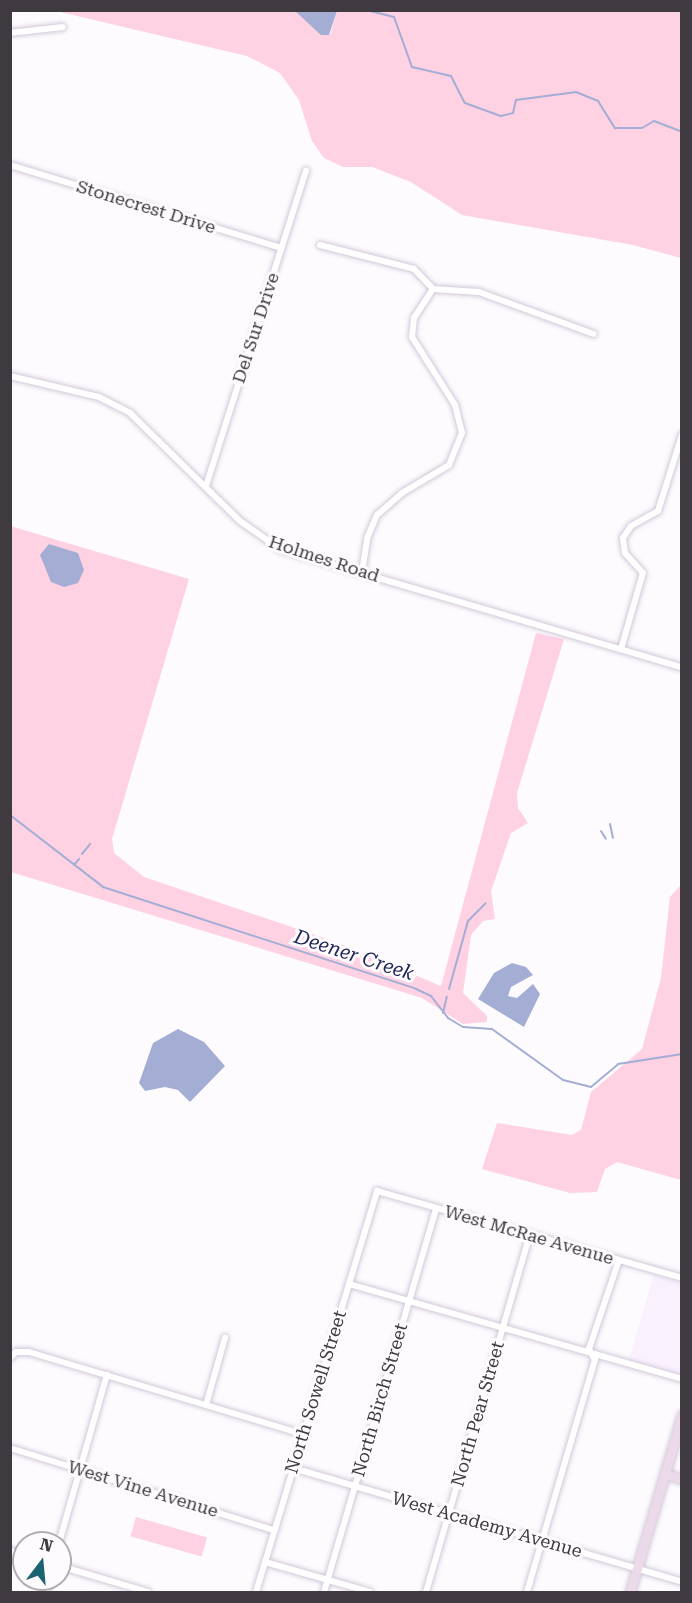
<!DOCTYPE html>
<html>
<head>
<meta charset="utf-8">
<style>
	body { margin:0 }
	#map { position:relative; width:692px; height:1603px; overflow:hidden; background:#fdfbfe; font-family:"Roboto Serif",serif }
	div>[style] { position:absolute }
	.built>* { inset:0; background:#faf1ff }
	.green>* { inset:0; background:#fed1e3; transform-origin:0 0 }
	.water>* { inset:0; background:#a4aed5 }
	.stream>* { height:2px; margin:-1px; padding:0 1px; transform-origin:1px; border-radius:1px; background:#a4aed5 }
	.roads { filter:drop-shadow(0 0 2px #d3c9d9) drop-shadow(0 0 2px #d3c9d9) }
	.street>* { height:6px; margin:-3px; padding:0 3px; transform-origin:3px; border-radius:3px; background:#fff }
	.secondary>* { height:9px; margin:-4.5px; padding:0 4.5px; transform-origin:4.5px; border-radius:4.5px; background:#ecd9e9 }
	span { translate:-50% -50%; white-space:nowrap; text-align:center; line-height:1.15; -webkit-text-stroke:6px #fdfbfe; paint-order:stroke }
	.street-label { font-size:18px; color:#3e3a40 }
	.water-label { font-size:20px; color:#202657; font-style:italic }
	.frame { position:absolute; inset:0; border:12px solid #3e3a40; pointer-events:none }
	.north { position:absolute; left:12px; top:1531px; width:60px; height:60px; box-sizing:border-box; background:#fdfbfe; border:2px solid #b1aeb2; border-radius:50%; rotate:16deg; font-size:16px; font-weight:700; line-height:24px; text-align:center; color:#3e3a40 }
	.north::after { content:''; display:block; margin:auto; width:21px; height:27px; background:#1a6371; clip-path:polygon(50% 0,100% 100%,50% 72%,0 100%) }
</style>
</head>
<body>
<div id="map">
	<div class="built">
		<div style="clip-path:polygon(654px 1275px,681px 1283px,681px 1375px,629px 1359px)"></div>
	</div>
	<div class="green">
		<div style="clip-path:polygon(56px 11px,295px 11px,330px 35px,337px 11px,681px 11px,681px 258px,633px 245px,462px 215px,411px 182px,372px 167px,343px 167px,324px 158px,312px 141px,299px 100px,280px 73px,247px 56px)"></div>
		<div style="clip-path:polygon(10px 526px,189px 579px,112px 839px,114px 853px,144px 877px,336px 942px,441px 986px,536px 633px,564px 639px,517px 793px,518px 808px,528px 823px,511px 833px,491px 891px,495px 919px,483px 921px,471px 935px,463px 993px,487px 1016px,487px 1022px,463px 1024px,422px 998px,11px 872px)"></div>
		<div style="clip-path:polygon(681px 885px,681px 1180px,617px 1162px,605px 1169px,597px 1192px,570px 1193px,482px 1169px,497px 1123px,572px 1135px,581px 1130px,591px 1092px,642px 1049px,661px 978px,670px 897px)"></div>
		<div style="left:136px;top:1517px;width:74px;height:20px;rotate:16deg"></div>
	</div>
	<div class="water">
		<div style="clip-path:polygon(295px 11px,337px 11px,329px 35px,321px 35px)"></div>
		<div style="clip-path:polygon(49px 544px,78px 553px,84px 570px,78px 583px,64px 587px,51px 582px,40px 555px)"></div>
		<div style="clip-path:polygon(512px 963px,526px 967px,533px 975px,511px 987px,508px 996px,517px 998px,533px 984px,540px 994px,524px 1027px,478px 999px,494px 973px)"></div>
		<div style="clip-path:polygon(178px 1029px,204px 1042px,225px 1066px,190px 1102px,178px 1090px,165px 1087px,145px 1091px,139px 1083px,153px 1043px)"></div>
	</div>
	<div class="stream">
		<div style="left:366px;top:10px;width:29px;rotate:14deg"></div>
		<div style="left:394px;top:17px;width:53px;rotate:70.2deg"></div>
		<div style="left:412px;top:67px;width:40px;rotate:13deg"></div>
		<div style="left:451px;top:76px;width:30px;rotate:63deg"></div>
		<div style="left:465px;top:103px;width:38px;rotate:20deg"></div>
		<div style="left:501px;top:116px;width:12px;rotate:-14deg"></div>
		<div style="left:513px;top:113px;width:13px;rotate:-77deg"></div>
		<div style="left:516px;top:100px;width:61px;rotate:-7.6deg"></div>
		<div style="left:576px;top:92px;width:24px;rotate:22deg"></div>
		<div style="left:598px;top:101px;width:32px;rotate:58deg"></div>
		<div style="left:615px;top:128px;width:27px"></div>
		<div style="left:642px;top:128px;width:14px;rotate:-30deg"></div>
		<div style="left:654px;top:121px;width:30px;rotate:21deg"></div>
		<div style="left:10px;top:815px;width:118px;rotate:37.7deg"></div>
		<div style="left:103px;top:887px;width:329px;rotate:18deg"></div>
		<div style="left:416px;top:989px;width:17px;rotate:25deg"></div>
		<div style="left:431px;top:996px;width:28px;rotate:52deg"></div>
		<div style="left:448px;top:1018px;width:17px;rotate:31deg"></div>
		<div style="left:463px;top:1027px;width:29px;rotate:4deg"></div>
		<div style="left:492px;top:1029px;width:87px;rotate:35.7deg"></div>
		<div style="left:563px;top:1080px;width:29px;rotate:14deg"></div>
		<div style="left:591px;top:1087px;width:35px;rotate:-40deg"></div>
		<div style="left:618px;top:1064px;width:65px;rotate:-8.9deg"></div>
		<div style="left:610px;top:824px;width:14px;rotate:78deg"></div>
		<div style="left:601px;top:831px;width:9px;rotate:58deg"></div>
		<div style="left:82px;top:854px;width:13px;rotate:-51deg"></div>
		<div style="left:74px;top:865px;width:8px;rotate:-50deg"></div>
		<div style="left:449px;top:989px;width:71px;rotate:-74.4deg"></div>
		<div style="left:468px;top:921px;width:25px;rotate:-45deg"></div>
		<div style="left:443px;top:1013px;width:17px;rotate:-77deg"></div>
	</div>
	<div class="roads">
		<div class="street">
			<div style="left:10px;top:33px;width:53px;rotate:-6.5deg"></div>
			<div style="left:10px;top:165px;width:283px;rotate:17deg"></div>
			<div style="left:320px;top:245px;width:97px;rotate:14.3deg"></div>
			<div style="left:414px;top:269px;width:28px;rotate:46deg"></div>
			<div style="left:433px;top:289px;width:46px;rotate:3.7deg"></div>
			<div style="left:479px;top:292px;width:122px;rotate:20.1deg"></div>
			<div style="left:10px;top:376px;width:91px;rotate:13.3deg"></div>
			<div style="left:99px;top:397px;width:35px;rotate:27deg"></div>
			<div style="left:130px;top:413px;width:154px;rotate:44.5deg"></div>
			<div style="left:240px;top:521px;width:49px;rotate:35deg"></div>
			<div style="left:280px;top:549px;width:419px;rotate:16.4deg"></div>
			<div style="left:206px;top:486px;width:331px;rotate:-72.4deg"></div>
			<div style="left:362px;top:572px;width:36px;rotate:-81deg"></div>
			<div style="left:368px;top:536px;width:23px;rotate:-67deg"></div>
			<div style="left:377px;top:515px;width:33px;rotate:-41deg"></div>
			<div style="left:402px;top:493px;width:55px;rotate:-30.8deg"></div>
			<div style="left:449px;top:465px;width:35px;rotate:-68deg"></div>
			<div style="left:462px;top:433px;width:29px;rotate:-104deg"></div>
			<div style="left:455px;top:405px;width:80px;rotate:-122.3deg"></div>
			<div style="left:412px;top:337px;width:19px;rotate:-84deg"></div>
			<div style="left:414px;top:318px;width:35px;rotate:-57deg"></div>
			<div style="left:621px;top:649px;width:79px;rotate:-73.9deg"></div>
			<div style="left:643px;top:573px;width:27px;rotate:-132deg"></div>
			<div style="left:625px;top:553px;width:15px;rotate:-98deg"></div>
			<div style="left:623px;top:538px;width:14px;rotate:-56deg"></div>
			<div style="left:631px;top:526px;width:31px;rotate:-29deg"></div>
			<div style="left:658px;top:511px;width:80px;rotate:-72.5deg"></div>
			<div style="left:349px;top:1284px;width:346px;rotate:15.9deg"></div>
			<div style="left:10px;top:1358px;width:8px;rotate:-45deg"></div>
			<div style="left:16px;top:1352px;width:13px"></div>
			<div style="left:29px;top:1352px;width:285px;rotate:16.7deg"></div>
			<div style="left:206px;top:1405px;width:70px;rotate:-74.2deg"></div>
			<div style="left:10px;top:1448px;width:276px;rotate:17.3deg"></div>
			<div style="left:293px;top:1468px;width:405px;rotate:16.3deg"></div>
			<div style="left:59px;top:1543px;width:175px;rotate:-74.1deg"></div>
			<div style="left:10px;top:1551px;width:15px;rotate:16deg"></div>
			<div style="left:265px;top:1562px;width:109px;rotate:15.9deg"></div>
			<div style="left:60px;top:1566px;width:92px;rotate:16.5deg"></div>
			<div style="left:46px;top:1592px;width:13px;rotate:-77deg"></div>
			<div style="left:256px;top:1592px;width:419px;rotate:-73.2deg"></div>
			<div style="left:377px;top:1191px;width:317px;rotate:15.9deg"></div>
			<div style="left:324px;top:1592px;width:400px;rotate:-73.7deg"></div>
			<div style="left:426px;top:1592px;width:372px;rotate:-73.8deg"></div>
			<div style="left:527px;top:1592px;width:242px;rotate:-73.7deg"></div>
			<div style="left:595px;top:1360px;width:13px;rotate:-119deg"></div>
			<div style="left:589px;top:1349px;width:94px;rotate:-71.4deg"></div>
		</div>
		<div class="secondary">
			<div style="left:665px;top:1474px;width:18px;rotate:16deg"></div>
			<div style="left:630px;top:1592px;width:184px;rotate:-73.6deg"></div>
		</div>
	</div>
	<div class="street-label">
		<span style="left:146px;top:207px;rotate:17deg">Stonecrest Drive</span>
		<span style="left:256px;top:328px;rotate:-72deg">Del Sur Drive</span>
		<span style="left:324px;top:559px;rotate:18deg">Holmes Road</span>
		<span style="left:529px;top:1235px;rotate:16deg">West McRae Avenue</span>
		<span style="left:316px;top:1392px;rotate:-73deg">North Sowell Street</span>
		<span style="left:380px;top:1400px;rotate:-74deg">North Birch Street</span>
		<span style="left:478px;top:1414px;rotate:-74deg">North Pear Street</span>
		<span style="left:143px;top:1489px;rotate:17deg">West Vine Avenue</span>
		<span style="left:487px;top:1525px;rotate:16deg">West Academy Avenue</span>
	</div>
	<div class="water-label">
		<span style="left:354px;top:955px;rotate:18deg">Deener Creek</span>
	</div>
	<div class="frame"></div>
	<div class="north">N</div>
</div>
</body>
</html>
